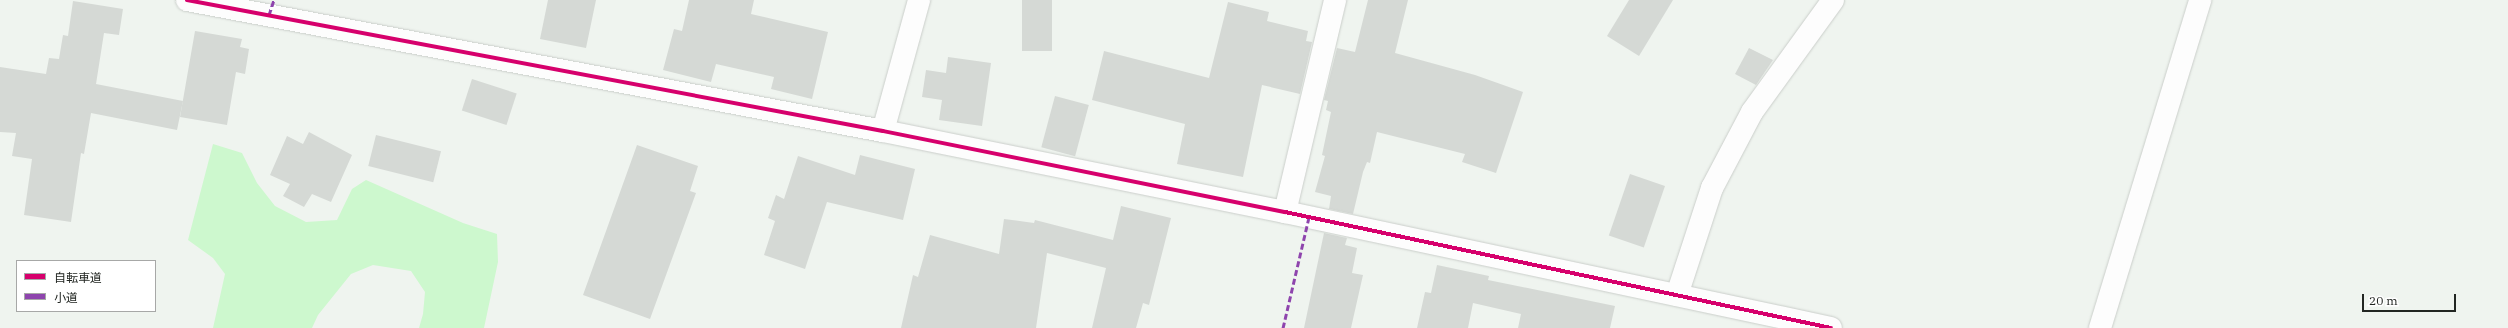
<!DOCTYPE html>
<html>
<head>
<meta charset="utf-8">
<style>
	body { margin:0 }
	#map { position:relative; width:2508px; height:328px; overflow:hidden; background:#eff4ef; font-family:"IBM Plex Serif","Noto Sans JP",serif }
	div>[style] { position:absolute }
	.green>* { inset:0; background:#cdf8ce }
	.building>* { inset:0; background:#d5d9d5; transform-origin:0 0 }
	.roads { filter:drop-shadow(0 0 1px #caceca) drop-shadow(0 0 1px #caceca) }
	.minor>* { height:22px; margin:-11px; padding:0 11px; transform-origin:11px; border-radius:11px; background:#fdfdfd }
	.quiet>* { height:3px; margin-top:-1.5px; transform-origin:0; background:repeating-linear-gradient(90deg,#8e44ad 0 6px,transparent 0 9px) }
	.cycleway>* { height:4px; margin:-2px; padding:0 2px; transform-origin:2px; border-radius:2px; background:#d6006c }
	span { translate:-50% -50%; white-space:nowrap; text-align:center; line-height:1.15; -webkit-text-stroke:3.5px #fff; paint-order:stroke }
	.legend { position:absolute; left:16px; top:260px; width:140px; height:52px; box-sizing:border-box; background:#fff; border:1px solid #a7a8a7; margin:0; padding:5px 7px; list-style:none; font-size:12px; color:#222622 }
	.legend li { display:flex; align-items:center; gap:8px; height:20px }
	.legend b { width:20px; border:1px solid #a7a8a7 }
	.scale { position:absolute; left:2362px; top:294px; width:94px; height:18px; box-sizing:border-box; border:2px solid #222622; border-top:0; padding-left:5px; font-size:12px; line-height:14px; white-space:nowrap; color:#222622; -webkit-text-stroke:3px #fff; paint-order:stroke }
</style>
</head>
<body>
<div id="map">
	<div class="green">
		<div style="clip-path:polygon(213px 144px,242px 153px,257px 183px,275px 206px,306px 222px,337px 220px,352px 189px,366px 180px,463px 223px,497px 234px,498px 262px,484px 328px,419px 328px,423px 314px,425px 292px,411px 271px,373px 265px,351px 274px,318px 315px,312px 328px,213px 328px,225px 274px,213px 258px,188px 240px)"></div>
	</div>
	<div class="building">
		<div style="clip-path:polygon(548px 0,596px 0,586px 48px,540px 39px)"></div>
		<div style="clip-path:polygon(689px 0,754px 0,751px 14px,828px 32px,812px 99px,771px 89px,774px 77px,716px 64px,711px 82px,663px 70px,674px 29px,682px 31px)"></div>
		<div style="left:1022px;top:0;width:30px;height:51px"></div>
		<div style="clip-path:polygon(1368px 0,1408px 0,1395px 53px,1475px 75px,1523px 92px,1496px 173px,1462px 162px,1465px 154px,1377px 132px,1370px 163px,1367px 162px,1363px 172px,1353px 214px,1329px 209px,1331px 196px,1315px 192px,1325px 156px,1322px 155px,1331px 112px,1326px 110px,1328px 101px,1324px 100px,1337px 48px,1355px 52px)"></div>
		<div style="clip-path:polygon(1629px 0,1673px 0,1639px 56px,1607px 36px)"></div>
		<div style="clip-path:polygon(73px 1px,123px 9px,119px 35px,104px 33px,96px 84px,183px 101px,177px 130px,91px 113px,84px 154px,81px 153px,71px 222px,24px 215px,32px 159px,12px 156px,16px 133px,0 132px,0 67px,46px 74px,49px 58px,59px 59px,63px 35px,68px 36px)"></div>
		<div style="clip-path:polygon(1228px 2px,1269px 12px,1267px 21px,1308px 31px,1306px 41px,1312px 42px,1300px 94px,1262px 85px,1243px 177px,1177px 164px,1185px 124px,1092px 100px,1104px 51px,1209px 78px)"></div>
		<div style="clip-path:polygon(195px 31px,242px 39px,240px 47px,249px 49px,245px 74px,236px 72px,227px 125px,180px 117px)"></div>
		<div style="clip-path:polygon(1749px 48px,1773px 60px,1756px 85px,1735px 74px)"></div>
		<div style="clip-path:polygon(948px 57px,991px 63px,982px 126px,939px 120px,942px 100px,922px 97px,926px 70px,946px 73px)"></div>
		<div style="left:472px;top:79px;width:47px;height:33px;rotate:18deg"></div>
		<div style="left:1055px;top:96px;width:35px;height:53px;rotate:15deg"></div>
		<div style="clip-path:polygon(309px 132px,352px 155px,331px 202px,312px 194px,304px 207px,283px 196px,290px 184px,270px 175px,287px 136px,303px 144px)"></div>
		<div style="left:376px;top:135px;width:67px;height:32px;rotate:14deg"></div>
		<div style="clip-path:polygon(637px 145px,698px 166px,690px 191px,696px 193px,650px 319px,583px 295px)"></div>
		<div style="clip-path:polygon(860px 155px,915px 169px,903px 220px,827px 202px,805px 269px,764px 255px,775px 221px,768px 218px,776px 195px,784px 199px,798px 156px,855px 175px)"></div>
		<div style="left:1630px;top:174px;width:37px;height:65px;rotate:19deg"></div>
		<div style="clip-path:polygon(1121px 206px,1171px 218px,1149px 305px,1143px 303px,1136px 328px,1092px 328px,1106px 268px,1047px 253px,1036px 328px,901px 328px,913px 275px,918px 277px,930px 235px,999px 254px,1004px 219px,1034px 223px,1035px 220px,1113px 240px)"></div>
		<div style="clip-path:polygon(1324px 233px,1347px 238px,1345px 245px,1357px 248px,1352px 273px,1363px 275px,1351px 328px,1304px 328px)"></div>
		<div style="clip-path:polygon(1437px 265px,1489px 276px,1488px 280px,1615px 306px,1610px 328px,1518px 328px,1521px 314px,1473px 303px,1468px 328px,1417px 328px,1425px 292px,1431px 293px)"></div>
	</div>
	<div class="roads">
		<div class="minor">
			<div style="left:187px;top:0;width:708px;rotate:10.66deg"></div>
			<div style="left:883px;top:131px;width:410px;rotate:11.4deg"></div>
			<div style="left:1285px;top:212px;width:558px;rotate:11.99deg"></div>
			<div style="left:883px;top:131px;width:136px;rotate:-74.6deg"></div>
			<div style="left:1285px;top:212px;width:218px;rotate:-76.7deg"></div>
			<div style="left:1677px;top:295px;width:113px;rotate:-71.9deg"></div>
			<div style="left:1712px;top:188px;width:86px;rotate:-62.2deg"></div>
			<div style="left:1752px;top:112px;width:138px;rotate:-54.1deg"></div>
			<div style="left:2100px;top:328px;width:343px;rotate:-73deg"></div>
		</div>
	</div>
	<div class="quiet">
		<div style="left:269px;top:15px;width:16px;rotate:-72deg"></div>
		<div style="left:1283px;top:328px;width:114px;rotate:-76.8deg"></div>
	</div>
	<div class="cycleway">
		<div style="left:187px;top:0;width:708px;rotate:10.66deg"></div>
		<div style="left:883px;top:131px;width:410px;rotate:11.4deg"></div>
		<div style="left:1285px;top:212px;width:558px;rotate:11.99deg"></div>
	</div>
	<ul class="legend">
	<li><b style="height:5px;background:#d6006c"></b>自転車道</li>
	<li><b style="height:5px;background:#8e44ad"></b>小道</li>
	</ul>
	<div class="scale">20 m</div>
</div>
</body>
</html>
